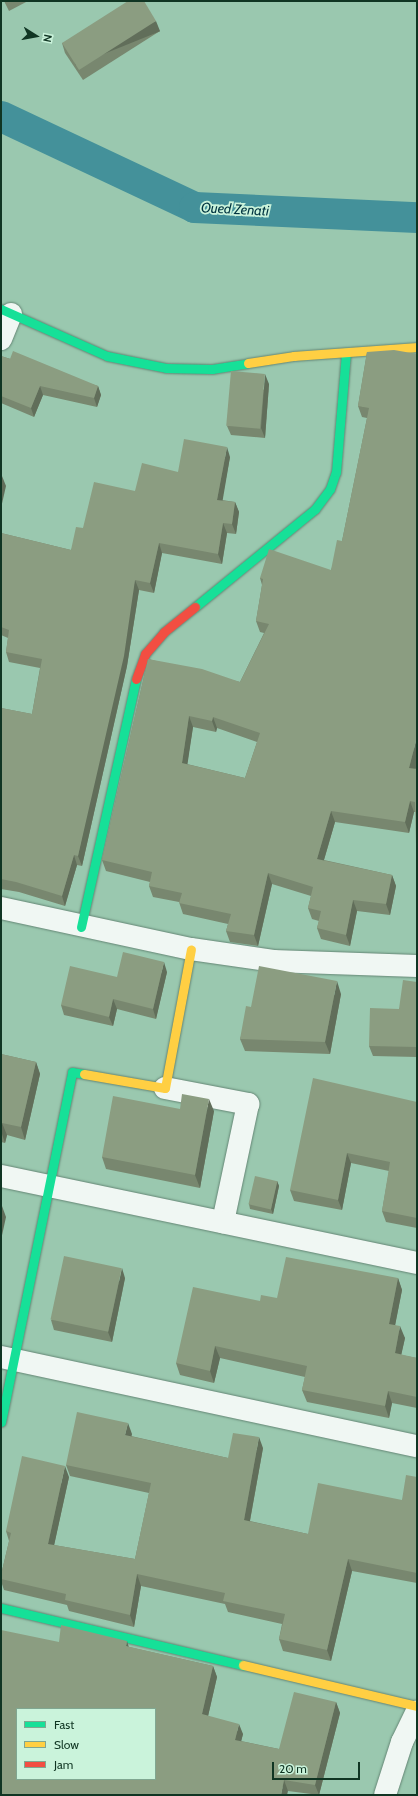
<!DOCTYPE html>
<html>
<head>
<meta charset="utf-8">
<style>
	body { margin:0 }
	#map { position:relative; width:418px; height:1796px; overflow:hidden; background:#9ac8af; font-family:Cabin,sans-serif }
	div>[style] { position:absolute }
	.canal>* { height:31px; margin:-15.5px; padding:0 15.5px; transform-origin:15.5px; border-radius:15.5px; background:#44919a }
	.roads { filter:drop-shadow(0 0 1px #648574) drop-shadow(0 0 1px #648574) }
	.street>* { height:22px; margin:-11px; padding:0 11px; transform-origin:11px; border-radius:11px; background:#f0f7f3 }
	.fast>* { height:9px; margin:-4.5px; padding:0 4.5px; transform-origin:4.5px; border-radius:4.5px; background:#16e098 }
	.slow>* { height:9px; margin:-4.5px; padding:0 4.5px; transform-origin:4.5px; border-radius:4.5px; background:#ffcf43 }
	.jam>* { height:9px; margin:-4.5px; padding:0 4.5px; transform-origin:4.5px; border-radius:4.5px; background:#f24e42 }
	.wall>* { inset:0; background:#78876f }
	.shaded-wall>* { inset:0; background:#616e5a; transform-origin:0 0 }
	.building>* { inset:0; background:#8b9d81; transform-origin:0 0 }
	span { translate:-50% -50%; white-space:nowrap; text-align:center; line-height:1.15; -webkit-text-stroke:3.5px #caf3db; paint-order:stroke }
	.water-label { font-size:14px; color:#003441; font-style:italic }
	.frame { position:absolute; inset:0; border:2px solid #103523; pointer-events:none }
	.legend { position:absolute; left:16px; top:1708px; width:140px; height:72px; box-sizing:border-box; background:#caf3db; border:1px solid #80a791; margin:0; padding:5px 7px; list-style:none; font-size:12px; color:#103523 }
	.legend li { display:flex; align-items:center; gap:8px; height:20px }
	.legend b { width:20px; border:1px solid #80a791 }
	.north { position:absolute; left:16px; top:16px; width:40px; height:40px; -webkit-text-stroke:3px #caf3db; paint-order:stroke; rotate:101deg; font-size:11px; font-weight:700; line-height:16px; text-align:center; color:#103523 }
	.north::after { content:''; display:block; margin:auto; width:14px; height:18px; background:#103523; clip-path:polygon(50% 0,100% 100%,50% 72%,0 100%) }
	.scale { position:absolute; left:272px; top:1762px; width:88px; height:18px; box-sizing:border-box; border:2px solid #103523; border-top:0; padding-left:5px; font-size:12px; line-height:14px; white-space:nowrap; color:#103523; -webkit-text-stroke:3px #caf3db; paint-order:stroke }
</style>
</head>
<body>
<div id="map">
	<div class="canal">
		<div style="left:1px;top:116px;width:213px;rotate:25.2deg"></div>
		<div style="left:194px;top:207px;width:223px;rotate:2.6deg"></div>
	</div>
	<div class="roads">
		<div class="street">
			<div style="left:1px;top:339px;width:27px;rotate:-68deg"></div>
			<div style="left:1px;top:908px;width:194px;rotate:12.2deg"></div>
			<div style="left:191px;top:949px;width:83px;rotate:8.3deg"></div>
			<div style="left:273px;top:961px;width:144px;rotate:2deg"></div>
			<div style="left:165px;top:1088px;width:85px;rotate:10.9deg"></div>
			<div style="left:248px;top:1104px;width:121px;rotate:102deg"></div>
			<div style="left:1px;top:1176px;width:425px;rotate:11.8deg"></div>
			<div style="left:1px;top:1357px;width:425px;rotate:12.1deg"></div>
			<div style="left:385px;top:1795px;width:56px;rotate:-72.2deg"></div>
			<div style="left:402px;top:1742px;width:34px;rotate:-64deg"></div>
		</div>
		<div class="fast">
			<div style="left:1px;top:309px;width:116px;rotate:23.9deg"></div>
			<div style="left:107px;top:356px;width:60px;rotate:11.5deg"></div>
			<div style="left:166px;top:368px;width:46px;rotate:1.2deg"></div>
			<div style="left:212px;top:369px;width:36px;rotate:-9deg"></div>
			<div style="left:195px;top:607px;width:155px;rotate:-39.2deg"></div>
			<div style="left:315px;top:509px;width:25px;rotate:-53deg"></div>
			<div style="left:330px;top:489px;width:18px;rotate:-71deg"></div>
			<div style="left:336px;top:472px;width:120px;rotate:-85.2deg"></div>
			<div style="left:81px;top:927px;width:254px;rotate:-77.5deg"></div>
			<div style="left:1px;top:1422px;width:357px;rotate:-78.5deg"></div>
			<div style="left:72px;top:1072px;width:12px;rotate:9deg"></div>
			<div style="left:1px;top:1608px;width:249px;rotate:13.3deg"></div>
		</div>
		<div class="slow">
			<div style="left:248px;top:363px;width:47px;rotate:-8.7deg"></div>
			<div style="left:294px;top:356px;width:123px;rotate:-4.2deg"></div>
			<div style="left:84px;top:1074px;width:82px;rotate:9.8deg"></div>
			<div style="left:165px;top:1088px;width:141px;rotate:-79.4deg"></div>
			<div style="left:243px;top:1665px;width:179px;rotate:13.3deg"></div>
		</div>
		<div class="jam">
			<div style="left:136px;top:679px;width:27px;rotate:-70deg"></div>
			<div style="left:145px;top:654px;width:29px;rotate:-49deg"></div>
			<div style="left:164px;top:632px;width:40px;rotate:-39deg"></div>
		</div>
	</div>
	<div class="wall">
		<div style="clip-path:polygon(4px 1px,28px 1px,9px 11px)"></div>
		<div style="clip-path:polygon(160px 31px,83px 80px,65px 53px,62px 43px)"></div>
		<div style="clip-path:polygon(evenodd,367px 352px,416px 769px,416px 812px,414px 812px,409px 833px,335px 822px,324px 860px,392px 875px,396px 886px,390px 915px,357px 911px,350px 946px,321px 939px,317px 928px,319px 921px,312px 919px,308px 908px,311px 896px,272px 884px,258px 946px,230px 942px,226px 931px,228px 924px,183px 914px,179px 902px,153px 897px,149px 886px,150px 882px,106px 871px,102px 860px,148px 659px,240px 682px,264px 633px,260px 632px,256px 621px,262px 585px,260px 578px,331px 570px,342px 541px,367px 418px,362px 417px,358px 406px,367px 352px,193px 727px,216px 732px,217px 728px,257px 742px,245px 778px,187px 764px,193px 727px)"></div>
		<div style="clip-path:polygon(1px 356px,98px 386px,101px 395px,97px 407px,43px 395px,34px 417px,1px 403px)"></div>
		<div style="clip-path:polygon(269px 384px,265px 438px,231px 435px,227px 426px)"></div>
		<div style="clip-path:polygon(230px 457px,222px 500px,235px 502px,239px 512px,236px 534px,227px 533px,222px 564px,162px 553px,154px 593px,139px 590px,127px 666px,82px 866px,77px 865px,65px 906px,19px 892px,1px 889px,1px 708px,32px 714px,40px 668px,9px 662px,6px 652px,8px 638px,1px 635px,1px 533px,71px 550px,83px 528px,135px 491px,178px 472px)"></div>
		<div style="clip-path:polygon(167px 972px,156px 1019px,117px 1009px,113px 1026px,64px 1015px,61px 1005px,117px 977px)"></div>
		<div style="clip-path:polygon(417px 982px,417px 1057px,373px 1056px,369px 1046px,399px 1009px)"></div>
		<div style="clip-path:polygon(341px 994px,330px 1054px,245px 1051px,240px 1039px,251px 1007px)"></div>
		<div style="clip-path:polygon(1px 1054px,36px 1062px,40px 1074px,25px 1140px,7px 1135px,5px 1143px,1px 1142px)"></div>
		<div style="clip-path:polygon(417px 1101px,417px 1228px,386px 1222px,382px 1211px,389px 1171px,351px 1163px,342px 1210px,294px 1201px,290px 1190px,417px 1102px)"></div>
		<div style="clip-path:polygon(180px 1109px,214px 1111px,200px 1188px,106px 1169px,102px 1157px)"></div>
		<div style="clip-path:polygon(277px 1181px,279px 1186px,273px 1214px,250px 1209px,249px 1204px)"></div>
		<div style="clip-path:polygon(125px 1278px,112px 1342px,54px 1330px,51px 1320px)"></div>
		<div style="clip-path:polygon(398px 1278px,402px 1290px,395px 1325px,405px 1338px,401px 1355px,417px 1358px,417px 1408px,392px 1403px,389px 1418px,307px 1402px,302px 1390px,305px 1377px,220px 1358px,214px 1383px,180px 1375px,176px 1363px,260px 1301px)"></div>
		<div style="clip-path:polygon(132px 1434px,131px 1436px,228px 1458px,263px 1448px,250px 1521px,308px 1534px,402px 1500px,417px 1477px,417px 1583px,352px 1571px,331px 1661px,283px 1651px,279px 1639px,282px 1624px,228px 1612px,225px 1604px,141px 1586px,134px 1627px,69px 1611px,67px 1605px,4px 1590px,1px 1581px,1px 1575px,9px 1541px,6px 1531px,69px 1477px,54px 1545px,135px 1559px,149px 1493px,70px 1476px,66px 1465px)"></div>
		<div style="clip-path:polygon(59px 1642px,129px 1647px,213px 1666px,217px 1677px,208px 1716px,243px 1734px,241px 1741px,279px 1749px,336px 1702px,340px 1713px,319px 1795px,288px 1791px)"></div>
	</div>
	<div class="shaded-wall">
		<div style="left:156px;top:21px;width:11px;height:91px;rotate:68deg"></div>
		<div style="clip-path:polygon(265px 374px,269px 384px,265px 438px,261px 428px)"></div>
		<div style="clip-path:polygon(40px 386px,43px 395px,34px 417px,31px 408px)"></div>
		<div style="clip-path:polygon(98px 386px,101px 395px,97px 407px,94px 398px)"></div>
		<div style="clip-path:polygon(227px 447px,230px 457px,221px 510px,217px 500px)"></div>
		<div style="clip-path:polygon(2px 476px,6px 486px,1px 508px,1px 482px)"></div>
		<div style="clip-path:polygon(235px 502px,239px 512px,236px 534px,232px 524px)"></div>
		<div style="clip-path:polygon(223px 523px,227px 533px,222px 564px,218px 554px)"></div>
		<div style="clip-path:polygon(159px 543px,162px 553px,154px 593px,150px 583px)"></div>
		<div style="clip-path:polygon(135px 580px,139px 590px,127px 666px,82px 866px,78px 856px)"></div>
		<div style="clip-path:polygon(189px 716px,193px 727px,186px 774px,182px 763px)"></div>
		<div style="clip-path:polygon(213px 717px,217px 728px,216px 732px,212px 721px)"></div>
		<div style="clip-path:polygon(417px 737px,417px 764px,413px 779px,409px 768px)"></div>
		<div style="clip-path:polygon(410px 801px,414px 812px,409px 833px,405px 822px)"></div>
		<div style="clip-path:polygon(331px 811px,335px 822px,321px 870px,317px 859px)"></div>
		<div style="clip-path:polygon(74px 855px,77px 865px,65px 906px,62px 896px)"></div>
		<div style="clip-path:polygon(268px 873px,272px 884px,258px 946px,254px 935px)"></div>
		<div style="clip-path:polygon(392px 875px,396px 886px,390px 915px,386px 904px)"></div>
		<div style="clip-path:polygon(353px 900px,357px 911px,350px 946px,346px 935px)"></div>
		<div style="clip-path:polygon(164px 962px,167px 972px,156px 1019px,153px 1009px)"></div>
		<div style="clip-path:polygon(337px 981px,341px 994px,330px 1054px,325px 1042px)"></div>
		<div style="clip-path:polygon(113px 999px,117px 1009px,113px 1026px,109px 1017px)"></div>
		<div style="clip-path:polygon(36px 1062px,40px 1074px,25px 1140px,21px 1127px)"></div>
		<div style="clip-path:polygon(209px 1099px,214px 1111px,200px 1188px,195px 1175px)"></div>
		<div style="clip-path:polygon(2px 1123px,7px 1135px,5px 1143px,1px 1131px)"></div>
		<div style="clip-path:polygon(347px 1153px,351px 1163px,342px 1210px,338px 1200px)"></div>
		<div style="clip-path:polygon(277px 1181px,279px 1186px,273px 1214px,271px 1209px)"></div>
		<div style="clip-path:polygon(2px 1206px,6px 1217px,1px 1240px,1px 1211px)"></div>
		<div style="clip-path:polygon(122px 1268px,125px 1278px,112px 1342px,108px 1332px)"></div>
		<div style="clip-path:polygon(398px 1278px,402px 1290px,393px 1336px,389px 1324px)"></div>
		<div style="clip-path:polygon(400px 1326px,405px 1338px,399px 1365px,395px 1353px)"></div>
		<div style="clip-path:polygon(215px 1346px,220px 1358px,214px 1383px,210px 1371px)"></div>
		<div style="clip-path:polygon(388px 1391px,392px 1403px,389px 1418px,385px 1406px)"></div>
		<div style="clip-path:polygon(128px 1423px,132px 1434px,129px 1446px,125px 1435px)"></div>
		<div style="clip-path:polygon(259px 1437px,263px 1448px,248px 1531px,244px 1520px)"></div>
		<div style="clip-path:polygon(65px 1466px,69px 1477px,52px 1555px,48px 1544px)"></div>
		<div style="clip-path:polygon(348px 1559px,352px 1571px,331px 1661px,327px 1650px)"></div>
		<div style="clip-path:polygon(137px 1574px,141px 1586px,134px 1627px,130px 1615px)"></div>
		<div style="clip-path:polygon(127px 1641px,130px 1651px,126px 1646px)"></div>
		<div style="clip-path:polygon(213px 1666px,217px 1677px,206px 1725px,202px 1714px)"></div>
		<div style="clip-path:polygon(336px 1702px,340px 1713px,319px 1795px,315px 1785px)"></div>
		<div style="clip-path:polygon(239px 1724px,243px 1734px,239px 1750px,235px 1740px)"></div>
		<div style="clip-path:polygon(284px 1780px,288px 1791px,287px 1795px,281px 1795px)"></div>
	</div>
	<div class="building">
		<div style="clip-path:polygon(128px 1px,144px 1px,156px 21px,79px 70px,62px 43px)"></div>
		<div style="clip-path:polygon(evenodd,394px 350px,417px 354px,417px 737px,409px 768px,417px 769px,417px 886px,415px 802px,410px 801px,405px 822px,331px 811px,317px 859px,392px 875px,386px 904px,353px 900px,346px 935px,317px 928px,321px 911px,308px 908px,313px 887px,268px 873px,254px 935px,226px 931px,231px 914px,179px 903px,182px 893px,149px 886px,152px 872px,102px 860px,148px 659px,202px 669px,240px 682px,269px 624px,256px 621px,263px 579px,260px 578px,269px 549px,331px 570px,337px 540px,342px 541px,369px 408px,358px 406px,367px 352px,394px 350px,189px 716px,212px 721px,213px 717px,260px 733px,245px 778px,182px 763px,189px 716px)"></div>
		<div style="clip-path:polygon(13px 351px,98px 386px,94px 398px,40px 386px,31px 408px,1px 396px,1px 356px,10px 359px)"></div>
		<div style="left:231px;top:371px;width:34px;height:55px;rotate:5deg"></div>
		<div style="clip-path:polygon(184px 439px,227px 447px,217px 500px,235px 502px,232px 524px,223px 523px,218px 554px,159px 543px,150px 583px,135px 580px,124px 656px,78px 856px,74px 855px,62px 896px,16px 882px,1px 879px,1px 708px,32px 714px,42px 659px,6px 652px,9px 630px,1px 627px,1px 533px,71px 550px,76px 527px,83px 528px,94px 482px,135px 491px,142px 463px,178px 472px)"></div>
		<div style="clip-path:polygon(123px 952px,164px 962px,153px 1009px,113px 999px,109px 1017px,61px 1005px,70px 966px,117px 977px)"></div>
		<div style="clip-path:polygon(259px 966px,337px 981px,325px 1042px,240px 1039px,246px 1006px,251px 1007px)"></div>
		<div style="clip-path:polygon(403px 980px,417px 982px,417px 1047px,369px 1046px,370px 1008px,399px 1009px)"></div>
		<div style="clip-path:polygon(1px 1054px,36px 1062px,21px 1127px,2px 1123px,1px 1130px)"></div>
		<div style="clip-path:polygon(313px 1078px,417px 1102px,417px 1101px,417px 1218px,382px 1211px,390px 1162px,347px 1153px,338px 1200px,290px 1190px)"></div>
		<div style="clip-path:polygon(182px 1094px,209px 1099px,195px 1175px,102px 1157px,113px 1096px,180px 1109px)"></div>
		<div style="left:255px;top:1176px;width:23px;height:29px;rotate:13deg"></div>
		<div style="left:64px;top:1256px;width:59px;height:65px;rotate:12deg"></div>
		<div style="clip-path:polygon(286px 1257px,398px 1278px,389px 1324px,400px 1326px,395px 1353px,417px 1358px,417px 1397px,388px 1391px,385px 1406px,302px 1390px,307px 1366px,215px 1346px,210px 1371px,176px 1363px,193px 1287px,260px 1301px,261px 1295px,277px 1298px)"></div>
		<div style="clip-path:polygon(77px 1412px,128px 1423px,125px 1435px,228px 1458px,233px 1433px,259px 1437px,244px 1520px,308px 1534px,318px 1483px,402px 1500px,406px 1475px,417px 1477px,417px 1573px,348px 1559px,327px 1650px,279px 1639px,285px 1614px,223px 1601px,225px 1593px,137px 1574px,130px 1615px,65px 1600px,66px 1594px,1px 1579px,1px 1575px,11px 1533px,6px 1531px,22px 1456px,65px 1466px,48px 1544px,135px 1559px,151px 1483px,66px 1465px)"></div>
		<div style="clip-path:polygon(evenodd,61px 1625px,127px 1641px,126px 1646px,213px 1666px,202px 1714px,239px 1724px,235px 1740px,279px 1749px,294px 1692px,336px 1702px,315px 1785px,284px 1780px,281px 1795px,1px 1795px,1px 1630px,59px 1642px,61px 1625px,17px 1709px,155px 1709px,155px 1779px,17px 1779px,17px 1709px)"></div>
	</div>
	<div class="water-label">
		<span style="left:235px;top:209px;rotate:3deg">Oued Zenati</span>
	</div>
	<div class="frame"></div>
	<ul class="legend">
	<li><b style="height:5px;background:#16e098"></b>Fast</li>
	<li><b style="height:5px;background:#ffcf43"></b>Slow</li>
	<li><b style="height:5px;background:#f24e42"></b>Jam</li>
	</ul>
	<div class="north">N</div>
	<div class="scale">20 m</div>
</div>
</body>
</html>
